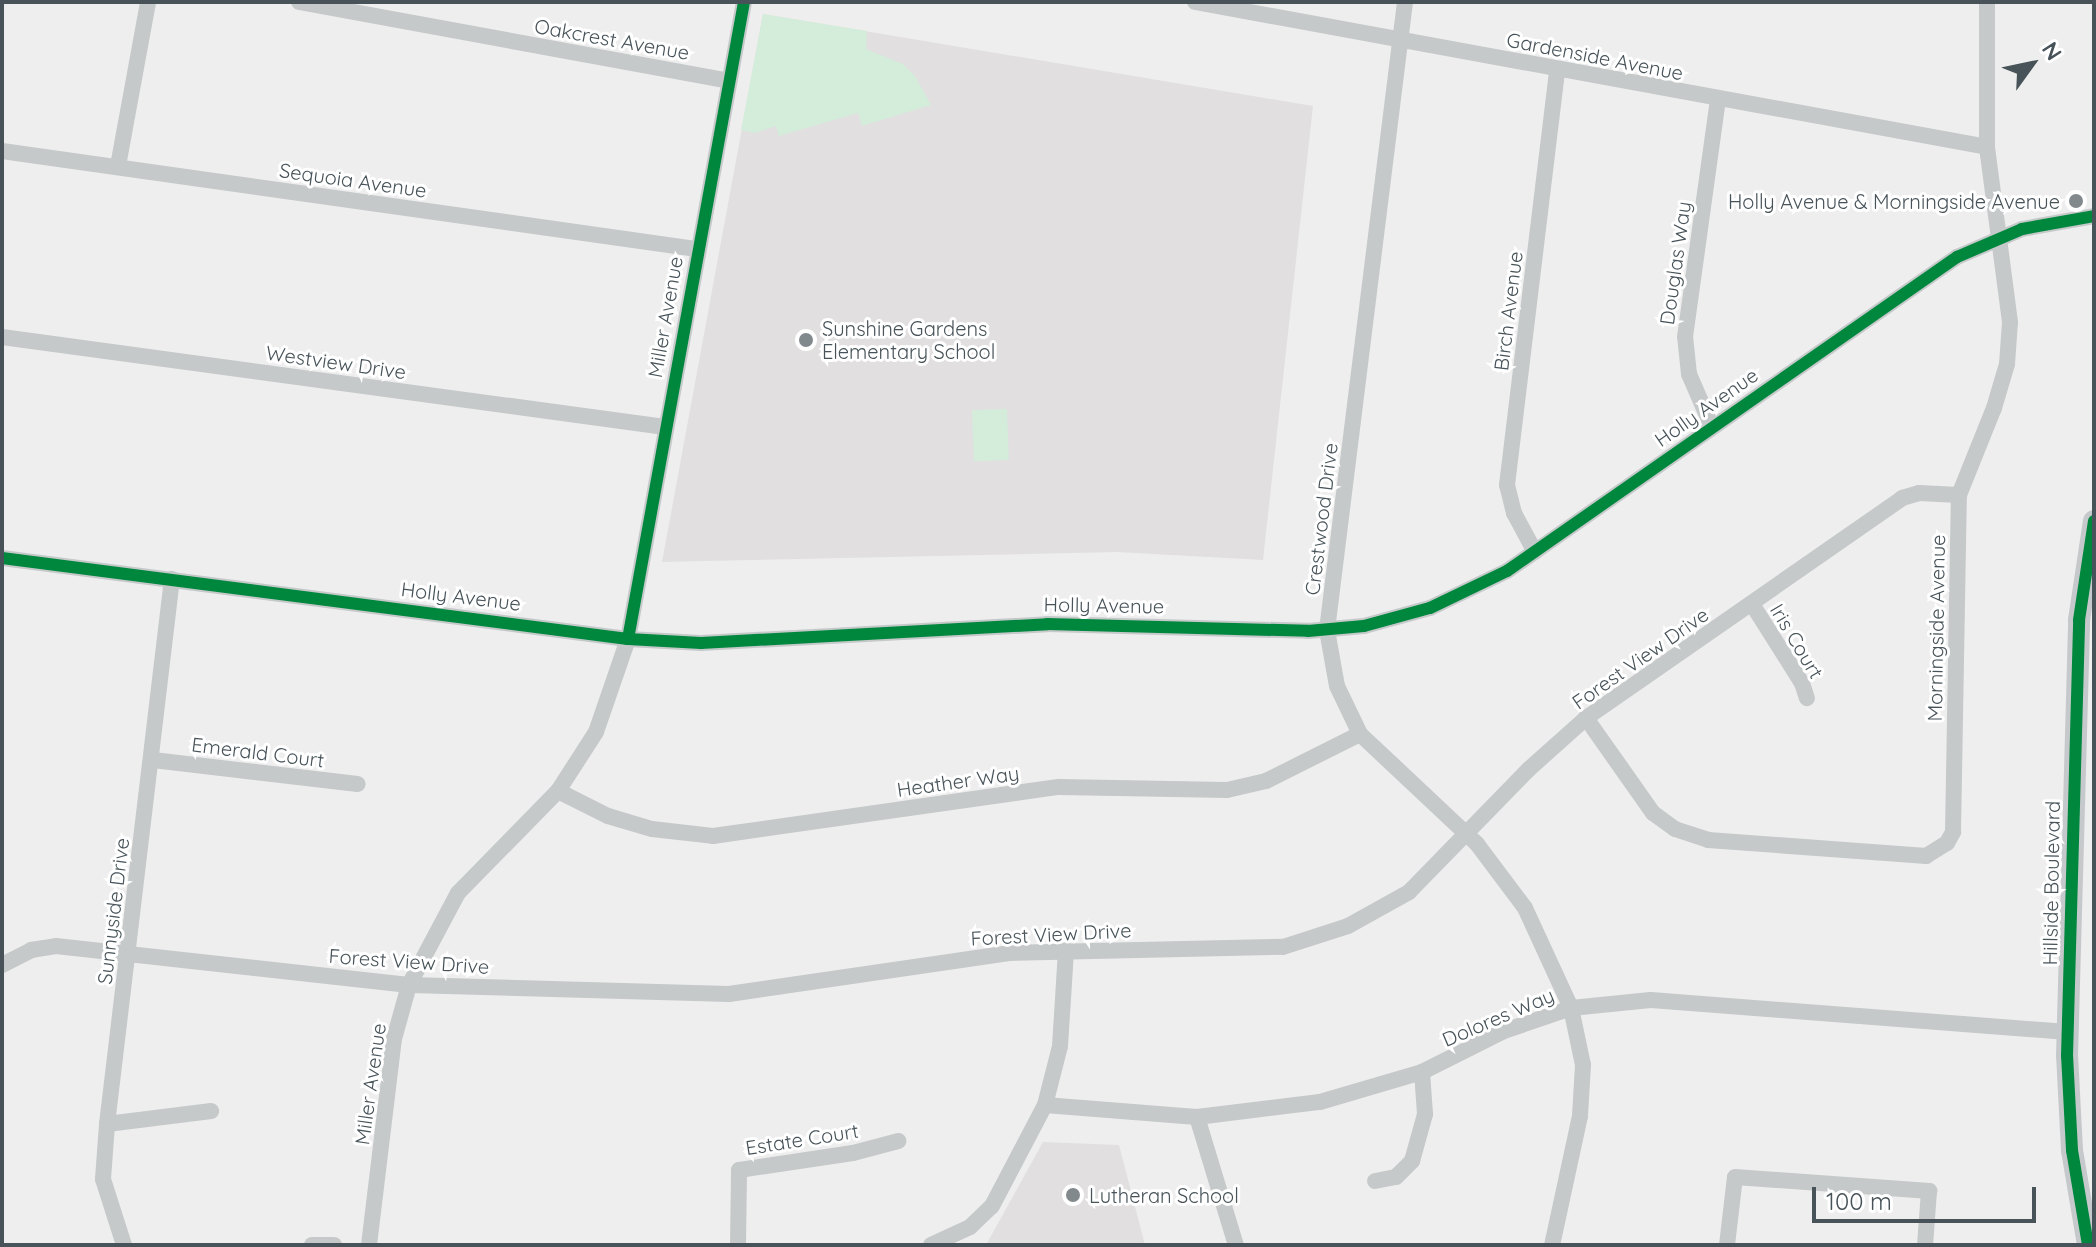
<!DOCTYPE html>
<html>
<head>
<meta charset="utf-8">
<style>
	body { margin:0 }
	#map { position:relative; width:2096px; height:1247px; overflow:hidden; background:#efeeee; font-family:Quicksand,sans-serif }
	div>[style] { position:absolute }
	.education>* { inset:0; background:#e1dfe0 }
	.green>* { inset:0; background:#d4ecda; transform-origin:0 0 }
	.minor>* { height:16px; margin:-8px; padding:0 8px; transform-origin:8px; border-radius:8px; background:#c5c9ca }
	.secondary>* { height:22px; margin:-11px; padding:0 11px; transform-origin:11px; border-radius:11px; background:#c6c9cb }
	.cycleway>* { height:12px; margin:-6px; padding:0 6px; transform-origin:6px; border-radius:6px; background:#00873e }
	.dots>* { width:22px; height:22px; translate:-50% -50%; box-sizing:border-box; border:4px solid #fff; border-radius:50% }
	span { translate:-50% -50%; white-space:nowrap; text-align:center; line-height:1.15; -webkit-text-stroke:6px #fff; paint-order:stroke }
	.street-label { font-size:20px; color:#475359 }
	.poi-label { font-size:20px; color:#475359 }
	.right { translate:-100% -50%; text-align:right }
	.left { translate:0 -50%; text-align:left }
	.frame { position:absolute; inset:0; border:4px solid #475359; pointer-events:none }
	.north { position:absolute; left:1992px; top:24px; width:80px; height:80px; -webkit-text-stroke:6px #fff; paint-order:stroke; rotate:57deg; font-size:22px; font-weight:700; line-height:32px; text-align:center; color:#475359 }
	.north::after { content:''; display:block; margin:auto; width:28px; height:36px; background:#475359; clip-path:polygon(50% 0,100% 100%,50% 72%,0 100%) }
	.scale { position:absolute; left:1812px; top:1187px; width:224px; height:36px; box-sizing:border-box; border:4px solid #475359; border-top:0; padding-left:10px; font-size:24px; line-height:28px; white-space:nowrap; color:#475359; -webkit-text-stroke:6px #fff; paint-order:stroke }
</style>
</head>
<body>
<div id="map">
	<div class="education">
		<div style="clip-path:polygon(763px 14px,1313px 106px,1263px 560px,1117px 552px,662px 562px)"></div>
		<div style="clip-path:polygon(1043px 1142px,1119px 1145px,1145px 1245px,986px 1245px)"></div>
	</div>
	<div class="green">
		<div style="clip-path:polygon(763px 14px,867px 31px,866px 49px,903px 64px,915px 76px,931px 105px,862px 126px,858px 113px,779px 136px,776px 126px,755px 133px,741px 130px)"></div>
		<div style="left:1007px;top:409px;width:51px;height:35px;rotate:88deg"></div>
	</div>
	<div class="minor">
		<div style="left:299px;top:2px;width:436px;rotate:10.4deg"></div>
		<div style="left:1195px;top:2px;width:805px;rotate:10.37deg"></div>
		<div style="left:1405px;top:2px;width:633px;rotate:97.08deg"></div>
		<div style="left:1327px;top:630px;width:57px;rotate:79.9deg"></div>
		<div style="left:1337px;top:686px;width:53px;rotate:64.4deg"></div>
		<div style="left:1360px;top:734px;width:161px;rotate:43.2deg"></div>
		<div style="left:1477px;top:844px;width:80px;rotate:53.1deg"></div>
		<div style="left:1525px;top:908px;width:110px;rotate:65.3deg"></div>
		<div style="left:1571px;top:1008px;width:58px;rotate:78.1deg"></div>
		<div style="left:1583px;top:1065px;width:51px;rotate:93.4deg"></div>
		<div style="left:1580px;top:1116px;width:132px;rotate:102.2deg"></div>
		<div style="left:2px;top:151px;width:702px;rotate:8.03deg"></div>
		<div style="left:118px;top:166px;width:167px;rotate:-79.6deg"></div>
		<div style="left:2px;top:337px;width:669px;rotate:7.73deg"></div>
		<div style="left:1712px;top:427px;width:58px;rotate:-113.5deg"></div>
		<div style="left:1689px;top:374px;width:37px;rotate:-96deg"></div>
		<div style="left:1685px;top:337px;width:239px;rotate:-82.1deg"></div>
		<div style="left:1535px;top:552px;width:44px;rotate:-118.3deg"></div>
		<div style="left:1514px;top:513px;width:29px;rotate:-104deg"></div>
		<div style="left:1507px;top:485px;width:419px;rotate:-83.1deg"></div>
		<div style="left:2px;top:558px;width:631px;rotate:7.37deg"></div>
		<div style="left:628px;top:639px;width:73px;rotate:3.1deg"></div>
		<div style="left:701px;top:643px;width:347px;rotate:-3.1deg"></div>
		<div style="left:1047px;top:624px;width:261px;rotate:1.5deg"></div>
		<div style="left:1308px;top:631px;width:56px;rotate:-5.1deg"></div>
		<div style="left:1364px;top:626px;width:68px;rotate:-15.3deg"></div>
		<div style="left:1430px;top:608px;width:85px;rotate:-25.7deg"></div>
		<div style="left:1507px;top:571px;width:549px;rotate:-34.91deg"></div>
		<div style="left:1957px;top:257px;width:71px;rotate:-23.3deg"></div>
		<div style="left:2022px;top:229px;width:73px;rotate:-10.2deg"></div>
		<div style="left:1752px;top:604px;width:93px;rotate:57.7deg"></div>
		<div style="left:1802px;top:683px;width:16px;rotate:72deg"></div>
		<div style="left:1586px;top:718px;width:116px;rotate:54.8deg"></div>
		<div style="left:1653px;top:813px;width:27px;rotate:36deg"></div>
		<div style="left:1675px;top:829px;width:35px;rotate:18deg"></div>
		<div style="left:1708px;top:840px;width:219px;rotate:4.2deg"></div>
		<div style="left:1926px;top:856px;width:25px;rotate:-32deg"></div>
		<div style="left:1947px;top:843px;width:13px;rotate:-61deg"></div>
		<div style="left:1953px;top:832px;width:337px;rotate:-89deg"></div>
		<div style="left:1959px;top:495px;width:94px;rotate:-68.1deg"></div>
		<div style="left:1994px;top:408px;width:46px;rotate:-73.5deg"></div>
		<div style="left:2007px;top:364px;width:42px;rotate:-85.9deg"></div>
		<div style="left:2010px;top:322px;width:177px;rotate:-97.5deg"></div>
		<div style="left:1987px;top:147px;width:145px;rotate:-90deg"></div>
		<div style="left:153px;top:760px;width:206px;rotate:6.7deg"></div>
		<div style="left:558px;top:791px;width:56px;rotate:26.6deg"></div>
		<div style="left:608px;top:816px;width:46px;rotate:16.5deg"></div>
		<div style="left:652px;top:829px;width:61px;rotate:6.5deg"></div>
		<div style="left:713px;top:836px;width:349px;rotate:-8.1deg"></div>
		<div style="left:1059px;top:787px;width:168px;rotate:1deg"></div>
		<div style="left:1227px;top:790px;width:40px;rotate:-13deg"></div>
		<div style="left:1266px;top:781px;width:105px;rotate:-26.6deg"></div>
		<div style="left:2px;top:965px;width:33px;rotate:-27deg"></div>
		<div style="left:31px;top:950px;width:25px;rotate:-9deg"></div>
		<div style="left:56px;top:946px;width:355px;rotate:6.3deg"></div>
		<div style="left:409px;top:985px;width:320px;rotate:1.6deg"></div>
		<div style="left:729px;top:994px;width:283px;rotate:-8.3deg"></div>
		<div style="left:1009px;top:953px;width:274px;rotate:-1.3deg"></div>
		<div style="left:1283px;top:947px;width:68px;rotate:-17.9deg"></div>
		<div style="left:1348px;top:926px;width:70px;rotate:-29.1deg"></div>
		<div style="left:1409px;top:892px;width:172px;rotate:-45.7deg"></div>
		<div style="left:1529px;top:769px;width:76px;rotate:-41.8deg"></div>
		<div style="left:1586px;top:718px;width:385px;rotate:-34.8deg"></div>
		<div style="left:1902px;top:498px;width:18px;rotate:-16deg"></div>
		<div style="left:1919px;top:493px;width:40px;rotate:2.9deg"></div>
		<div style="left:1045px;top:1105px;width:152px;rotate:4.5deg"></div>
		<div style="left:1197px;top:1117px;width:124px;rotate:-7deg"></div>
		<div style="left:1320px;top:1102px;width:106px;rotate:-16.4deg"></div>
		<div style="left:1422px;top:1072px;width:92px;rotate:-26.6deg"></div>
		<div style="left:1504px;top:1031px;width:71px;rotate:-18.9deg"></div>
		<div style="left:1571px;top:1008px;width:80px;rotate:-5.7deg"></div>
		<div style="left:1651px;top:1000px;width:418px;rotate:4.4deg"></div>
		<div style="left:1197px;top:1117px;width:134px;rotate:73.1deg"></div>
		<div style="left:107px;top:1124px;width:105px;rotate:-7.1deg"></div>
		<div style="left:1375px;top:1181px;width:21px;rotate:-11deg"></div>
		<div style="left:1396px;top:1177px;width:23px;rotate:-45deg"></div>
		<div style="left:1412px;top:1161px;width:49px;rotate:-74.5deg"></div>
		<div style="left:1425px;top:1114px;width:42px;rotate:-94.1deg"></div>
		<div style="left:124px;top:1245px;width:69px;rotate:-107.7deg"></div>
		<div style="left:103px;top:1179px;width:55px;rotate:-85.8deg"></div>
		<div style="left:107px;top:1124px;width:549px;rotate:-83.2deg"></div>
		<div style="left:312px;top:1245px;width:22px"></div>
		<div style="left:369px;top:1245px;width:208px;rotate:-83.1deg"></div>
		<div style="left:394px;top:1039px;width:56px;rotate:-74.5deg"></div>
		<div style="left:409px;top:985px;width:104px;rotate:-62deg"></div>
		<div style="left:458px;top:893px;width:143px;rotate:-45.6deg"></div>
		<div style="left:558px;top:791px;width:70px;rotate:-57.2deg"></div>
		<div style="left:596px;top:732px;width:98px;rotate:-71deg"></div>
		<div style="left:628px;top:639px;width:647px;rotate:-79.68deg"></div>
		<div style="left:738px;top:1245px;width:75px;rotate:-89.2deg"></div>
		<div style="left:739px;top:1170px;width:115px;rotate:-8.5deg"></div>
		<div style="left:853px;top:1153px;width:47px;rotate:-14.9deg"></div>
		<div style="left:931px;top:1245px;width:43px;rotate:-24.8deg"></div>
		<div style="left:970px;top:1227px;width:30px;rotate:-44deg"></div>
		<div style="left:992px;top:1206px;width:114px;rotate:-62.3deg"></div>
		<div style="left:1045px;top:1105px;width:61px;rotate:-75.7deg"></div>
		<div style="left:1060px;top:1046px;width:96px;rotate:-86.4deg"></div>
		<div style="left:1727px;top:1245px;width:68px;rotate:-83.3deg"></div>
		<div style="left:1735px;top:1177px;width:195px;rotate:4.1deg"></div>
		<div style="left:1929px;top:1191px;width:54px;rotate:94.2deg"></div>
	</div>
	<div class="secondary">
		<div style="left:2088px;top:1245px;width:96px;rotate:-99.6deg"></div>
		<div style="left:2072px;top:1150px;width:94px;rotate:-93deg"></div>
		<div style="left:2067px;top:1056px;width:436px;rotate:-88.4deg"></div>
		<div style="left:2079px;top:620px;width:100px;rotate:-81.4deg"></div>
	</div>
	<div class="cycleway">
		<div style="left:2px;top:558px;width:631px;rotate:7.37deg"></div>
		<div style="left:628px;top:639px;width:73px;rotate:3.1deg"></div>
		<div style="left:701px;top:643px;width:347px;rotate:-3.1deg"></div>
		<div style="left:1047px;top:624px;width:261px;rotate:1.5deg"></div>
		<div style="left:1308px;top:631px;width:56px;rotate:-5.1deg"></div>
		<div style="left:1364px;top:626px;width:68px;rotate:-15.3deg"></div>
		<div style="left:1430px;top:608px;width:85px;rotate:-25.7deg"></div>
		<div style="left:1507px;top:571px;width:549px;rotate:-34.91deg"></div>
		<div style="left:1957px;top:257px;width:71px;rotate:-23.3deg"></div>
		<div style="left:2022px;top:229px;width:73px;rotate:-10.2deg"></div>
		<div style="left:628px;top:639px;width:647px;rotate:-79.68deg"></div>
		<div style="left:2088px;top:1245px;width:96px;rotate:-99.6deg"></div>
		<div style="left:2072px;top:1150px;width:94px;rotate:-93deg"></div>
		<div style="left:2067px;top:1056px;width:436px;rotate:-88.4deg"></div>
		<div style="left:2079px;top:620px;width:100px;rotate:-81.4deg"></div>
	</div>
	<div class="dots">
		<div style="left:2076px;top:201px;background:#82898d"></div>
		<div style="left:806px;top:340px;background:#82898d"></div>
		<div style="left:1073px;top:1195px;background:#82898d"></div>
	</div>
	<div class="street-label">
		<span style="left:612px;top:39px;rotate:10deg">Oakcrest Avenue</span>
		<span style="left:1595px;top:56px;rotate:11deg">Gardenside Avenue</span>
		<span style="left:353px;top:180px;rotate:8deg">Sequoia Avenue</span>
		<span style="left:1675px;top:263px;rotate:-82deg">Douglas Way</span>
		<span style="left:1508px;top:311px;rotate:-83deg">Birch Avenue</span>
		<span style="left:665px;top:317px;rotate:-80deg">Miller Avenue</span>
		<span style="left:336px;top:362px;rotate:8deg">Westview Drive</span>
		<span style="left:1706px;top:407px;rotate:-35deg">Holly Avenue</span>
		<span style="left:1321px;top:519px;rotate:-83deg">Crestwood Drive</span>
		<span style="left:461px;top:596px;rotate:7deg">Holly Avenue</span>
		<span style="left:1104px;top:605px;rotate:1deg">Holly Avenue</span>
		<span style="left:1936px;top:628px;rotate:-89deg">Morningside Avenue</span>
		<span style="left:1797px;top:641px;rotate:59deg">Iris Court</span>
		<span style="left:1640px;top:658px;rotate:-35deg">Forest View Drive</span>
		<span style="left:258px;top:752px;rotate:7deg">Emerald Court</span>
		<span style="left:958px;top:781px;rotate:-8deg">Heather Way</span>
		<span style="left:2051px;top:883px;rotate:-89deg">Hillside Boulevard</span>
		<span style="left:113px;top:911px;rotate:-83deg">Sunnyside Drive</span>
		<span style="left:1051px;top:934px;rotate:-3deg">Forest View Drive</span>
		<span style="left:409px;top:961px;rotate:4deg">Forest View Drive</span>
		<span style="left:1498px;top:1017px;rotate:-23deg">Dolores Way</span>
		<span style="left:370px;top:1084px;rotate:-82deg">Miller Avenue</span>
		<span style="left:802px;top:1139px;rotate:-9deg">Estate Court</span>
	</div>
	<div class="poi-label">
		<span class="right" style="left:2060px;top:201px">Holly Avenue &amp; Morningside Avenue</span>
		<span class="left" style="left:822px;top:340px">Sunshine Gardens<br>Elementary School</span>
		<span class="left" style="left:1089px;top:1195px">Lutheran School</span>
	</div>
	<div class="frame"></div>
	<div class="north">N</div>
	<div class="scale">100 m</div>
</div>
</body>
</html>
